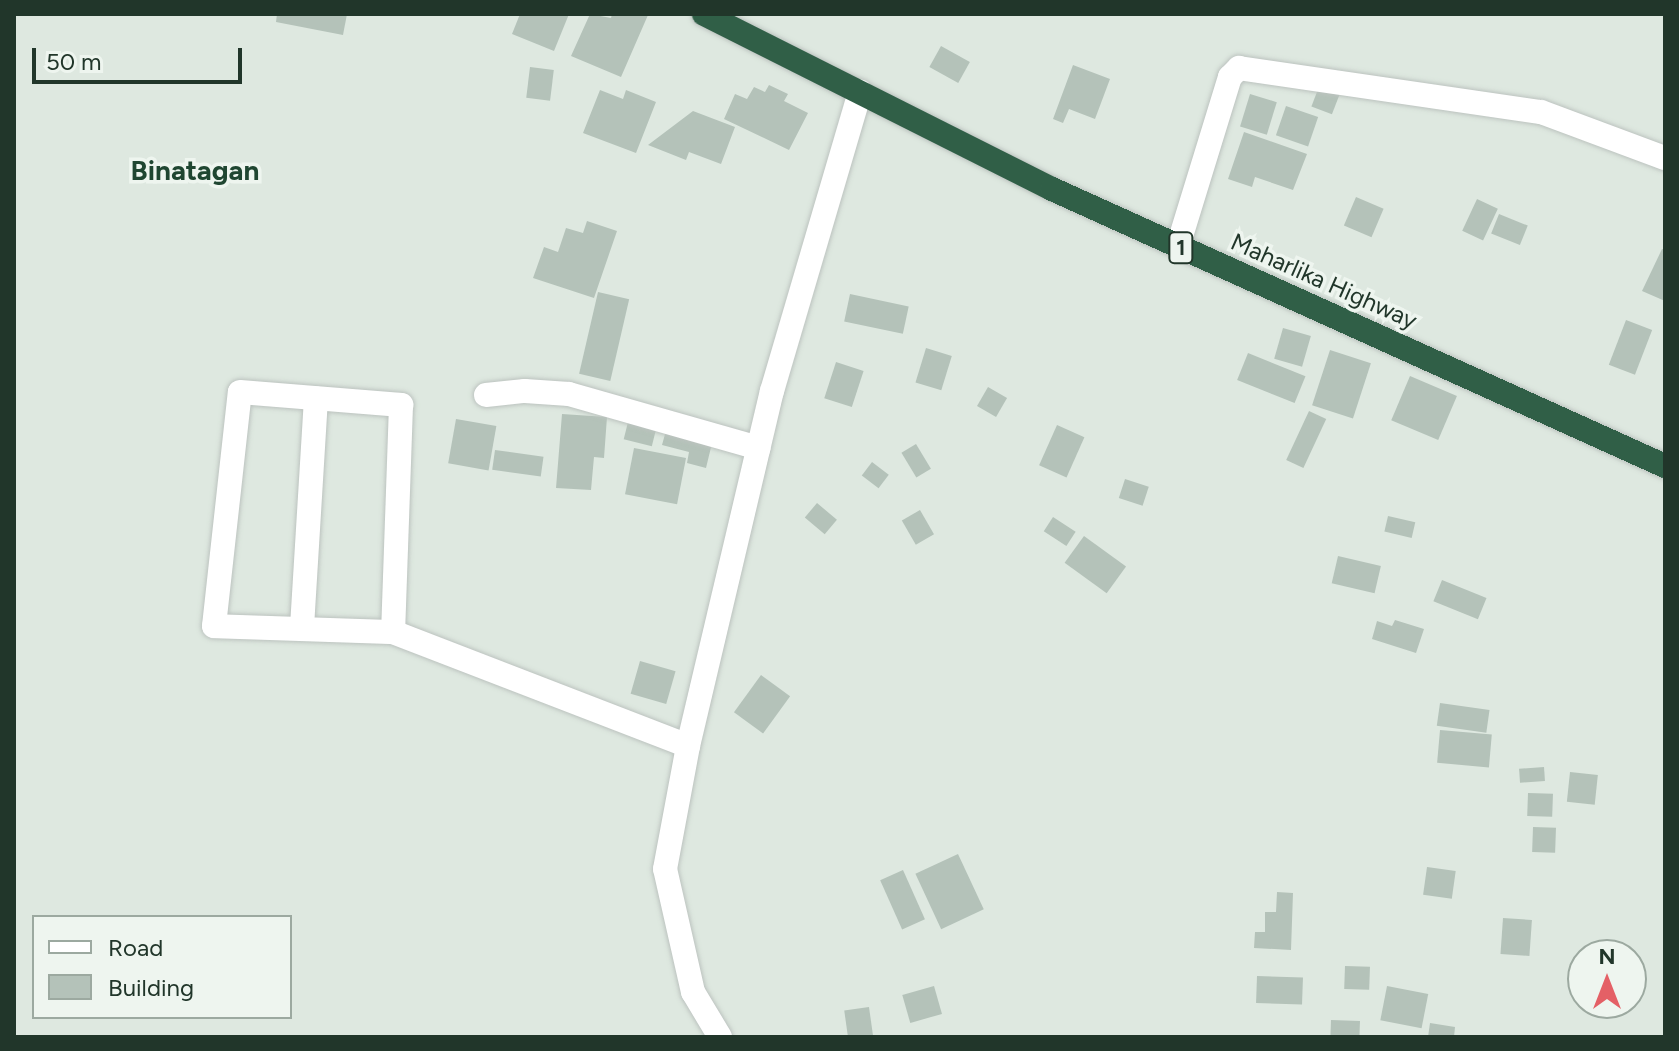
<!DOCTYPE html>
<html>
<head>
<meta charset="utf-8">
<style>
	body { margin:0 }
	#map { position:relative; width:1679px; height:1051px; overflow:hidden; background:#dee8e0; font-family:Figtree,sans-serif }
	div>[style] { position:absolute }
	.building>* { inset:0; background:#b4c2b9; transform-origin:0 0 }
	.roads { filter:drop-shadow(0 0 2px #bcc3bf) drop-shadow(0 0 2px #bcc3bf) }
	.minor>* { height:24px; margin:-12px; padding:0 12px; transform-origin:12px; border-radius:12px; background:#fff }
	.highway>* { height:24px; margin:-12px; padding:0 12px; transform-origin:12px; border-radius:12px; background:#305f47 }
	span { translate:-50% -50%; white-space:nowrap; text-align:center; line-height:1.15; -webkit-text-stroke:7px #eef5ef; paint-order:stroke }
	.shield-label span { padding:2px 6px; background:#eef5ef; border:2px solid; border-radius:6px; -webkit-text-stroke-width:0 }
	.shield-label { font-size:22px; color:#21362a; font-weight:700 }
	.street-label { font-size:24px; color:#21362a }
	.quarter-label { font-size:28px; color:#1f4631; font-weight:700 }
	.frame { position:absolute; inset:0; border:16px solid #21362a; pointer-events:none }
	.legend { position:absolute; left:32px; top:915px; width:260px; height:104px; box-sizing:border-box; background:#eef5ef; border:2px solid #9ca9a0; margin:0; padding:10px 14px; list-style:none; font-size:24px; color:#21362a }
	.legend li { display:flex; align-items:center; gap:16px; height:40px }
	.legend b { width:40px; border:2px solid #9ca9a0 }
	.north { position:absolute; left:1567px; top:939px; width:80px; height:80px; box-sizing:border-box; background:#eef5ef; border:2px solid #9ca9a0; border-radius:50%; rotate:0deg; font-size:22px; font-weight:700; line-height:32px; text-align:center; color:#21362a }
	.north::after { content:''; display:block; margin:auto; width:28px; height:36px; background:#e46066; clip-path:polygon(50% 0,100% 100%,50% 72%,0 100%) }
	.scale { position:absolute; left:32px; top:48px; width:210px; height:36px; box-sizing:border-box; border:4px solid #21362a; border-top:0; padding-left:10px; font-size:24px; line-height:28px; white-space:nowrap; color:#21362a; -webkit-text-stroke:6px #eef5ef; paint-order:stroke }
</style>
</head>
<body>
<div id="map">
	<div class="building">
		<div style="clip-path:polygon(277px 14px,347px 14px,343px 35px,276px 22px)"></div>
		<div style="clip-path:polygon(520px 14px,569px 14px,554px 51px,512px 34px)"></div>
		<div style="clip-path:polygon(590px 14px,611px 18px,612px 14px,648px 15px,621px 77px,571px 56px)"></div>
		<div style="left:941px;top:46px;width:33px;height:24px;rotate:29deg"></div>
		<div style="clip-path:polygon(1073px 65px,1110px 79px,1095px 119px,1069px 109px,1063px 123px,1053px 119px)"></div>
		<div style="left:530px;top:67px;width:24px;height:31px;rotate:7deg"></div>
		<div style="left:1320px;top:84px;width:22px;height:24px;rotate:21deg"></div>
		<div style="clip-path:polygon(769px 85px,788px 94px,784px 101px,808px 113px,789px 150px,724px 119px,735px 94px,747px 99px,754px 87px,765px 92px)"></div>
		<div style="clip-path:polygon(600px 90px,623px 99px,626px 90px,656px 102px,636px 153px,583px 133px)"></div>
		<div style="left:1250px;top:94px;width:28px;height:34px;rotate:17deg"></div>
		<div style="left:1286px;top:106px;width:34px;height:31px;rotate:19deg"></div>
		<div style="clip-path:polygon(693px 111px,735px 127px,721px 164px,689px 152px,686px 160px,648px 145px)"></div>
		<div style="clip-path:polygon(1244px 132px,1307px 154px,1293px 190px,1255px 177px,1252px 187px,1228px 179px)"></div>
		<div style="left:1356px;top:197px;width:30px;height:31px;rotate:23deg"></div>
		<div style="left:1477px;top:199px;width:23px;height:35px;rotate:25deg"></div>
		<div style="left:1499px;top:214px;width:31px;height:21px;rotate:22deg"></div>
		<div style="clip-path:polygon(587px 221px,617px 231px,594px 298px,533px 278px,544px 247px,558px 252px,566px 228px,583px 233px)"></div>
		<div style="clip-path:polygon(1662px 249px,1665px 250px,1665px 301px,1642px 291px)"></div>
		<div style="left:598px;top:292px;width:32px;height:84px;rotate:13deg"></div>
		<div style="left:850px;top:294px;width:60px;height:28px;rotate:12deg"></div>
		<div style="left:1626px;top:320px;width:28px;height:48px;rotate:21deg"></div>
		<div style="left:1283px;top:328px;width:29px;height:32px;rotate:16deg"></div>
		<div style="left:926px;top:348px;width:27px;height:36px;rotate:17deg"></div>
		<div style="left:1330px;top:350px;width:43px;height:58px;rotate:18deg"></div>
		<div style="left:1248px;top:353px;width:62px;height:29px;rotate:22deg"></div>
		<div style="left:836px;top:362px;width:29px;height:38px;rotate:18deg"></div>
		<div style="left:1410px;top:376px;width:51px;height:48px;rotate:23deg"></div>
		<div style="left:988px;top:387px;width:22px;height:22px;rotate:30deg"></div>
		<div style="left:1309px;top:411px;width:19px;height:54px;rotate:25deg"></div>
		<div style="clip-path:polygon(562px 414px,607px 417px,604px 458px,594px 457px,591px 490px,556px 488px)"></div>
		<div style="left:630px;top:414px;width:29px;height:26px;rotate:14deg"></div>
		<div style="left:456px;top:419px;width:41px;height:45px;rotate:10deg"></div>
		<div style="left:1057px;top:425px;width:30px;height:44px;rotate:24deg"></div>
		<div style="clip-path:polygon(667px 427px,713px 439px,706px 468px,687px 463px,689px 452px,662px 445px)"></div>
		<div style="left:916px;top:444px;width:29px;height:17px;rotate:59deg"></div>
		<div style="left:634px;top:448px;width:53px;height:47px;rotate:11deg"></div>
		<div style="left:495px;top:450px;width:49px;height:20px;rotate:8deg"></div>
		<div style="left:872px;top:462px;width:21px;height:17px;rotate:37deg"></div>
		<div style="left:1125px;top:479px;width:25px;height:20px;rotate:18deg"></div>
		<div style="left:817px;top:503px;width:26px;height:19px;rotate:40deg"></div>
		<div style="left:920px;top:510px;width:28px;height:21px;rotate:60deg"></div>
		<div style="left:1388px;top:516px;width:28px;height:16px;rotate:13deg"></div>
		<div style="left:1053px;top:517px;width:27px;height:17px;rotate:33deg"></div>
		<div style="left:1084px;top:536px;width:52px;height:33px;rotate:36deg"></div>
		<div style="left:1338px;top:556px;width:44px;height:28px;rotate:13deg"></div>
		<div style="left:1442px;top:580px;width:48px;height:23px;rotate:22deg"></div>
		<div style="clip-path:polygon(1395px 620px,1424px 629px,1416px 653px,1372px 639px,1377px 621px,1392px 626px)"></div>
		<div style="left:640px;top:661px;width:37px;height:34px;rotate:16deg"></div>
		<div style="left:761px;top:675px;width:36px;height:46px;rotate:36deg"></div>
		<div style="left:1440px;top:703px;width:50px;height:23px;rotate:8deg"></div>
		<div style="left:1440px;top:730px;width:52px;height:33px;rotate:5deg"></div>
		<div style="left:1544px;top:767px;width:14px;height:25px;rotate:86deg"></div>
		<div style="left:1570px;top:772px;width:28px;height:30px;rotate:6deg"></div>
		<div style="left:1528px;top:793px;width:25px;height:23px;rotate:2deg"></div>
		<div style="left:1533px;top:827px;width:23px;height:25px;rotate:2deg"></div>
		<div style="left:958px;top:854px;width:61px;height:47px;rotate:65deg"></div>
		<div style="left:1427px;top:867px;width:29px;height:28px;rotate:8deg"></div>
		<div style="left:903px;top:870px;width:54px;height:25px;rotate:66deg"></div>
		<div style="clip-path:polygon(1277px 892px,1293px 893px,1291px 950px,1254px 948px,1255px 932px,1265px 932px,1265px 912px,1276px 912px)"></div>
		<div style="left:1503px;top:918px;width:29px;height:36px;rotate:4deg"></div>
		<div style="left:1345px;top:966px;width:25px;height:23px;rotate:2deg"></div>
		<div style="left:1257px;top:976px;width:46px;height:27px;rotate:2deg"></div>
		<div style="left:934px;top:986px;width:29px;height:33px;rotate:74deg"></div>
		<div style="left:1387px;top:986px;width:42px;height:35px;rotate:11deg"></div>
		<div style="left:869px;top:1007px;width:30px;height:25px;rotate:82deg"></div>
		<div style="left:1331px;top:1020px;width:29px;height:17px;rotate:2deg"></div>
		<div style="clip-path:polygon(1430px 1023px,1455px 1027px,1454px 1037px,1428px 1037px)"></div>
	</div>
	<div class="roads">
		<div class="minor">
			<div style="left:1178px;top:246px;width:177px;rotate:-72.9deg"></div>
			<div style="left:1230px;top:77px;width:13px;rotate:-45deg"></div>
			<div style="left:1239px;top:68px;width:305px;rotate:8.3deg"></div>
			<div style="left:1541px;top:112px;width:132px;rotate:20.4deg"></div>
			<div style="left:240px;top:392px;width:162px;rotate:4.6deg"></div>
			<div style="left:401px;top:405px;width:227px;rotate:92deg"></div>
			<div style="left:393px;top:632px;width:179px;rotate:-178.1deg"></div>
			<div style="left:214px;top:626px;width:235px;rotate:-83.7deg"></div>
			<div style="left:486px;top:395px;width:39px;rotate:-6deg"></div>
			<div style="left:525px;top:391px;width:44px;rotate:3.9deg"></div>
			<div style="left:569px;top:394px;width:197px;rotate:15.9deg"></div>
			<div style="left:302px;top:627px;width:229px;rotate:-86.5deg"></div>
			<div style="left:393px;top:632px;width:316px;rotate:21.1deg"></div>
			<div style="left:720px;top:1037px;width:52px;rotate:-121deg"></div>
			<div style="left:693px;top:992px;width:126px;rotate:-102.8deg"></div>
			<div style="left:665px;top:869px;width:125px;rotate:-79.4deg"></div>
			<div style="left:688px;top:746px;width:365px;rotate:-76.7deg"></div>
			<div style="left:772px;top:391px;width:312px;rotate:-73.6deg"></div>
		</div>
		<div class="highway">
			<div style="left:704px;top:14px;width:390px;rotate:26.7deg"></div>
			<div style="left:1052px;top:189px;width:673px;rotate:24.32deg"></div>
		</div>
	</div>
	<div class="shield-label">
		<span style="left:1181px;top:248px">1</span>
	</div>
	<div class="street-label">
		<span style="left:1324px;top:281px;rotate:24deg">Maharlika Highway</span>
	</div>
	<div class="quarter-label">
		<span style="left:195px;top:170px">Binatagan</span>
	</div>
	<div class="frame"></div>
	<ul class="legend">
	<li><b style="height:10px;background:#fff"></b>Road</li>
	<li><b style="height:22px;background:#b4c2b9"></b>Building</li>
	</ul>
	<div class="north">N</div>
	<div class="scale">50 m</div>
</div>
</body>
</html>
